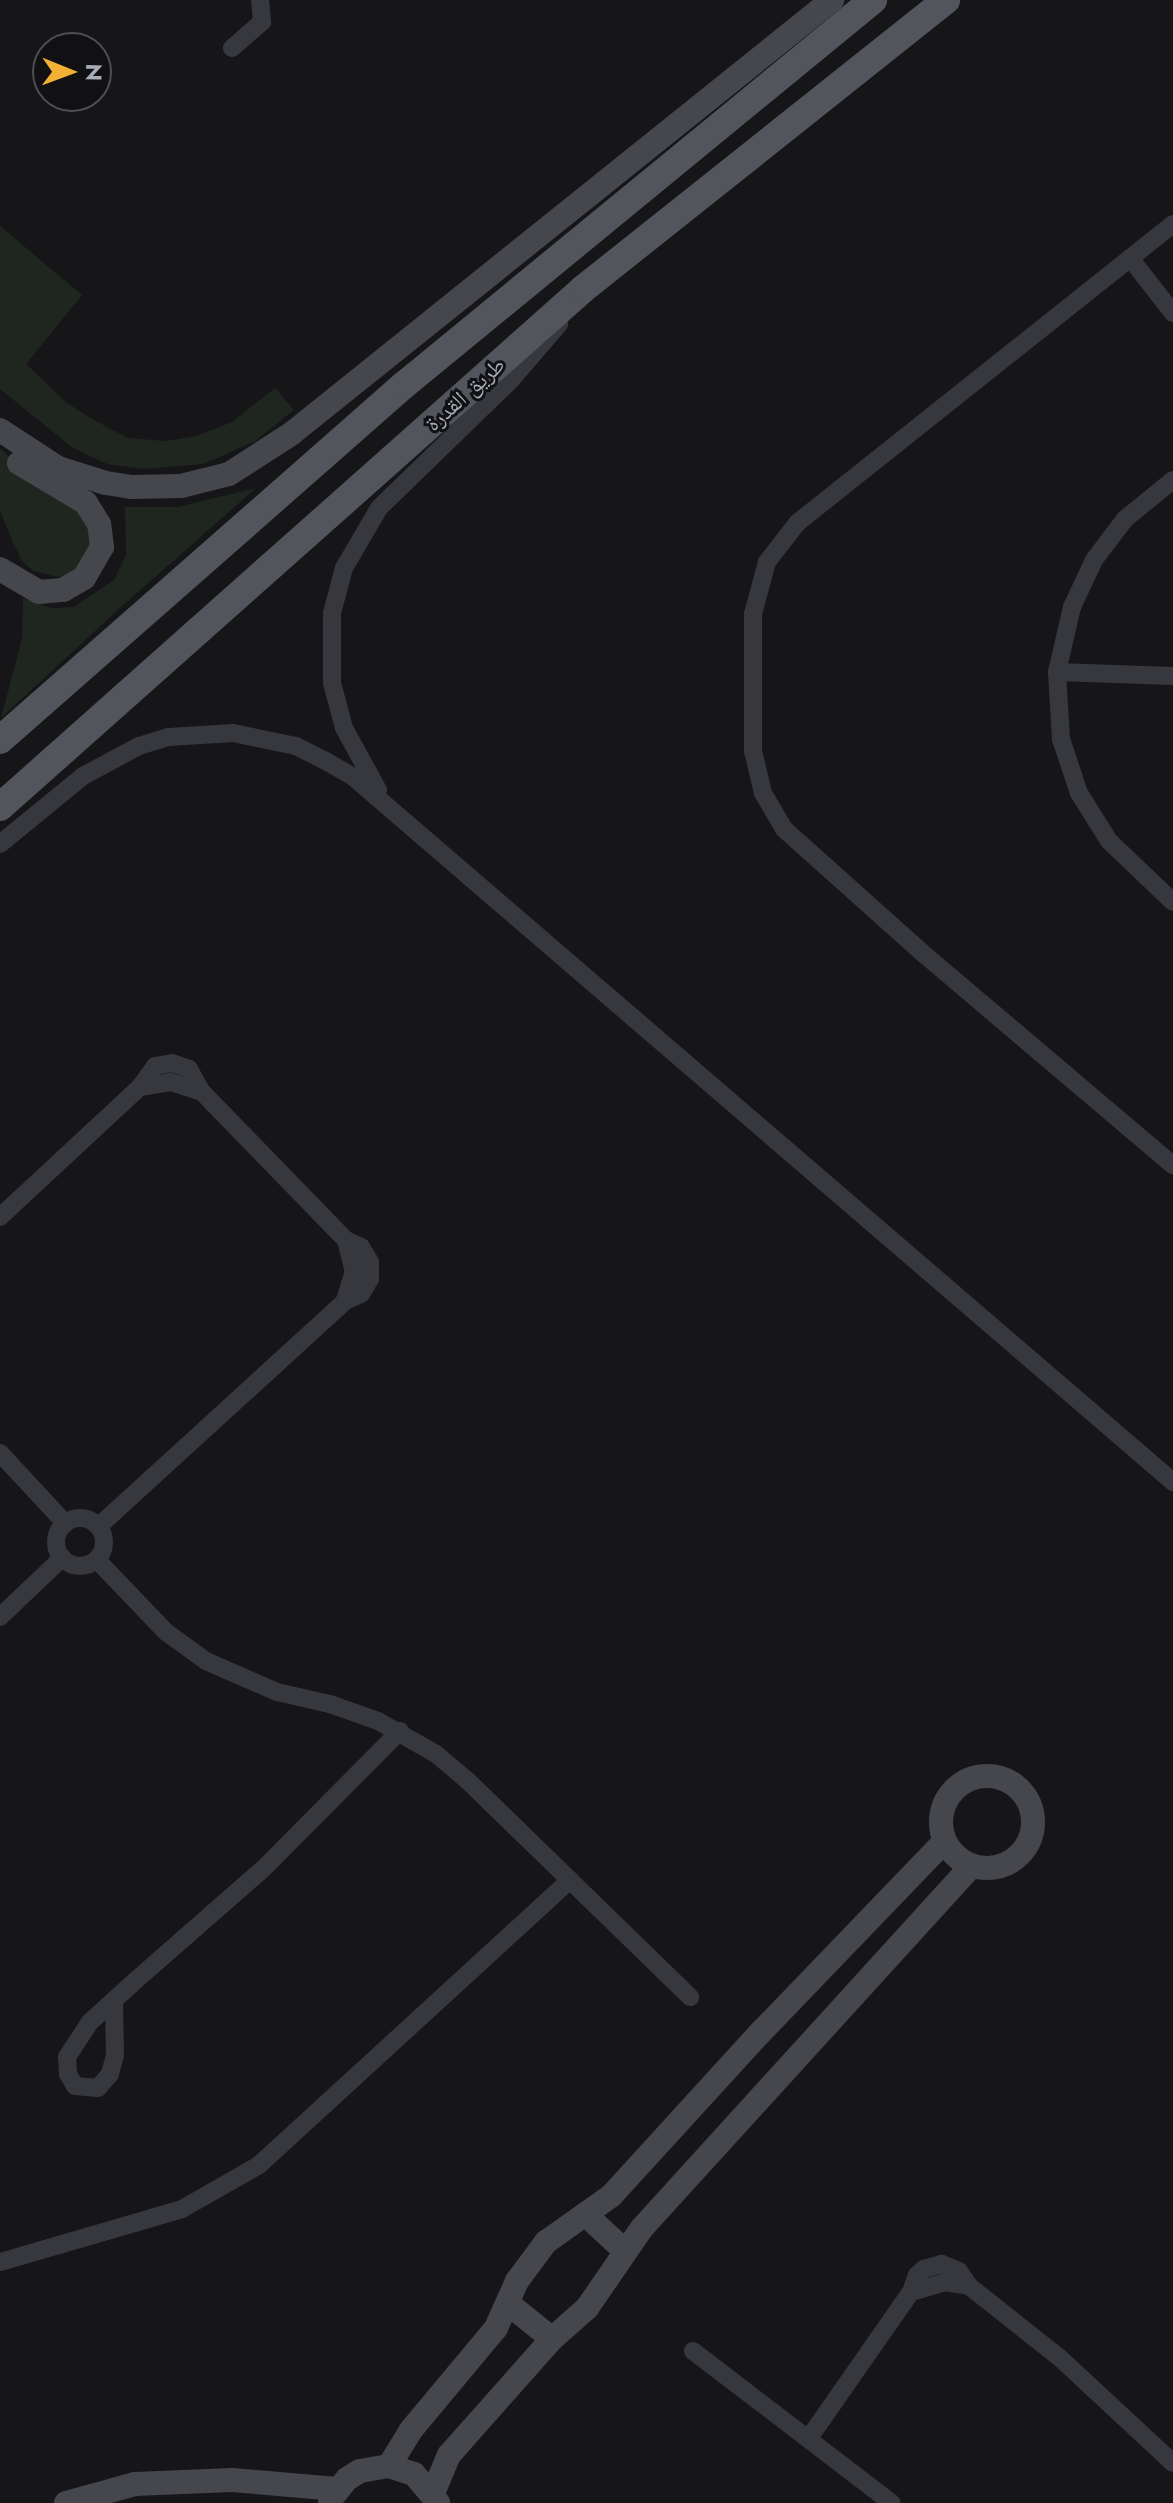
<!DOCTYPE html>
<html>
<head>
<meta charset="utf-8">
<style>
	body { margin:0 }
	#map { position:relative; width:1173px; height:2503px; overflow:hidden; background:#161618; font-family:Jost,"Noto Naskh Arabic",sans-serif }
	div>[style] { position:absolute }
	.green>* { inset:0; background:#1e261f }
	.street>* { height:18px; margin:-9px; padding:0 9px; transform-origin:9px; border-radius:9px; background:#37383d }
	.street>.ring { margin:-9px; padding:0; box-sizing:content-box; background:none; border:18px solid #37383d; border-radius:50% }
	.secondary>* { height:24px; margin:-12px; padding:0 12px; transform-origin:12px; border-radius:12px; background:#45474d }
	.secondary>.ring { margin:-12px; padding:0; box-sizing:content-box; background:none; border:24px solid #45474d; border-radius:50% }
	.primary>* { height:28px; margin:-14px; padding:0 14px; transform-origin:14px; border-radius:14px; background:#53555c }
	span { translate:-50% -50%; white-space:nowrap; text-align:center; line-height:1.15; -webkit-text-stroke:6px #111113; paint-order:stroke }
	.street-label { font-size:22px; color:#a8adb8 }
	.north { position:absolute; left:32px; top:32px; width:80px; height:80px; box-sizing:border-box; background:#111113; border:2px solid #4d4f55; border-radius:50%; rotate:91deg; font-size:22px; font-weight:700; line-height:32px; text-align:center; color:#a8adb8 }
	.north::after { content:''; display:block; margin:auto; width:28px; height:36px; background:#f2b134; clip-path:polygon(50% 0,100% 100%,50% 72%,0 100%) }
</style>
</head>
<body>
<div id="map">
	<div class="green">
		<div style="clip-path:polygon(0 226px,82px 295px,26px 364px,67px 403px,94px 420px,128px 438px,166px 441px,197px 436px,232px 422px,275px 388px,294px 410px,255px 441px,204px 464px,143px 469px,107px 464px,73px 448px,0 389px)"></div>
		<div style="clip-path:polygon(0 448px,19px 466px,90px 514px,90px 559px,64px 578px,33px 571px,22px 561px,14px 545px,0 511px)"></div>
		<div style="clip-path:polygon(256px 488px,121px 607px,1px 718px,22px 639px,23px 598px,51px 608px,74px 607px,114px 580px,126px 555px,125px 507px,178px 507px)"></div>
	</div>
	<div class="street">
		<div style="left:232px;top:48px;width:40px;rotate:-41deg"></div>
		<div style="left:262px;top:22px;width:22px;rotate:-95deg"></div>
		<div style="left:1173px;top:224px;width:479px;rotate:141.5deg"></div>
		<div style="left:798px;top:522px;width:51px;rotate:127.8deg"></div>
		<div style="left:767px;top:562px;width:54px;rotate:105.1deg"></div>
		<div style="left:753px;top:614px;width:137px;rotate:90deg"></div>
		<div style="left:753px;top:751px;width:43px;rotate:76.6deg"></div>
		<div style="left:763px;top:793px;width:42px;rotate:59.7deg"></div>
		<div style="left:784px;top:829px;width:189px;rotate:41.8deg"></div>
		<div style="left:925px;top:955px;width:325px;rotate:40.3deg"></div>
		<div style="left:1130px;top:258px;width:70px;rotate:52deg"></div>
		<div style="left:1173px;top:480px;width:62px;rotate:140.9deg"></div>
		<div style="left:1125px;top:519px;width:51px;rotate:127.1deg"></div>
		<div style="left:1094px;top:560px;width:52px;rotate:115.1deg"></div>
		<div style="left:1072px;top:607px;width:67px;rotate:103deg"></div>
		<div style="left:1057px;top:672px;width:67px;rotate:86.6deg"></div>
		<div style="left:1061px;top:739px;width:57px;rotate:71.6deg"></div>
		<div style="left:1079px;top:793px;width:57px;rotate:58deg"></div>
		<div style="left:1109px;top:841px;width:88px;rotate:43.6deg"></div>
		<div style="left:1057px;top:672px;width:116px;rotate:2deg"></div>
		<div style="left:378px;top:790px;width:71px;rotate:-118.7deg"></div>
		<div style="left:344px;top:728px;width:47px;rotate:-104.9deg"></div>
		<div style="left:332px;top:683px;width:70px;rotate:-90deg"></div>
		<div style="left:332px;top:613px;width:47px;rotate:-75.1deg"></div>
		<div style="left:344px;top:568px;width:69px;rotate:-59.7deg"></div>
		<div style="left:379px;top:508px;width:184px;rotate:-44.1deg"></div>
		<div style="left:511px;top:380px;width:74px;rotate:-49.4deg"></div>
		<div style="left:0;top:844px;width:107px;rotate:-39.3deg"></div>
		<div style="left:83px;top:776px;width:64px;rotate:-28.2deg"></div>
		<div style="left:139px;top:746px;width:31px;rotate:-17deg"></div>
		<div style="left:169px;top:737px;width:64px;rotate:-3.6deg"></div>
		<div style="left:233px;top:733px;width:64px;rotate:11.7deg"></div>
		<div style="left:296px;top:746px;width:31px;rotate:27deg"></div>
		<div style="left:324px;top:760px;width:32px;rotate:30deg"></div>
		<div style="left:352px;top:776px;width:1083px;rotate:40.69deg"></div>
		<div style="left:140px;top:1087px;width:31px;rotate:-9deg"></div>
		<div style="left:171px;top:1082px;width:33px;rotate:18deg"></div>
		<div style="left:202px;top:1092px;width:206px;rotate:45.8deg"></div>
		<div style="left:346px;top:1240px;width:32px;rotate:76deg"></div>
		<div style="left:354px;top:1271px;width:31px;rotate:107deg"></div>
		<div style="left:0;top:1217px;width:191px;rotate:-42.9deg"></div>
		<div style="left:140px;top:1087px;width:26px;rotate:-54deg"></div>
		<div style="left:155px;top:1066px;width:17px;rotate:-10deg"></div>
		<div style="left:172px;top:1063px;width:18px;rotate:19deg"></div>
		<div style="left:189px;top:1069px;width:26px;rotate:61deg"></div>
		<div style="left:0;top:1453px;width:96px;rotate:47.1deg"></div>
		<div class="ring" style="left:56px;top:1518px;width:30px;height:30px"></div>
		<div style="left:99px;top:1526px;width:333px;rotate:-42.4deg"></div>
		<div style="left:345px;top:1301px;width:17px;rotate:-24deg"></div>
		<div style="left:361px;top:1294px;width:17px;rotate:-59deg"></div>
		<div style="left:370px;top:1279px;width:17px;rotate:-90deg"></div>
		<div style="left:370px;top:1262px;width:17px;rotate:-121deg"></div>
		<div style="left:361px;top:1247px;width:17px;rotate:-155deg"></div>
		<div style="left:97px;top:1560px;width:100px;rotate:46.2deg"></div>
		<div style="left:166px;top:1632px;width:49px;rotate:35.9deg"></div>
		<div style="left:206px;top:1661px;width:77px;rotate:23.6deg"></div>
		<div style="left:277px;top:1692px;width:54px;rotate:12.8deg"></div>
		<div style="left:330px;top:1704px;width:51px;rotate:19.5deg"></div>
		<div style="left:378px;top:1721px;width:67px;rotate:29.6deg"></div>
		<div style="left:436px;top:1754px;width:42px;rotate:40.2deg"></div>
		<div style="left:468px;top:1781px;width:310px;rotate:44.2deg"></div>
		<div style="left:0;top:1617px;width:86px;rotate:-43.6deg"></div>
		<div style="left:114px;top:2000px;width:55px;rotate:89deg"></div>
		<div style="left:115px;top:2055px;width:20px;rotate:105deg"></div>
		<div style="left:110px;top:2074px;width:18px;rotate:131deg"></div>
		<div style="left:98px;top:2088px;width:23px;rotate:-175deg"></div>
		<div style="left:75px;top:2086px;width:14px;rotate:-120deg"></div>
		<div style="left:68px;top:2074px;width:17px;rotate:-93deg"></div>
		<div style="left:67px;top:2057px;width:42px;rotate:-56.7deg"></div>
		<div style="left:90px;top:2022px;width:61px;rotate:-42.3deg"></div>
		<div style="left:135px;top:1981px;width:169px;rotate:-41.2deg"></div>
		<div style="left:262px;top:1870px;width:196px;rotate:-45.2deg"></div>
		<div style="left:0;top:2262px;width:190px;rotate:-16.2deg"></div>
		<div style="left:182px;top:2209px;width:89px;rotate:-29.7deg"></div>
		<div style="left:259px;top:2165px;width:422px;rotate:-42.5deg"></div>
		<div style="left:911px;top:2292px;width:35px;rotate:-16deg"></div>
		<div style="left:945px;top:2282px;width:24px;rotate:9deg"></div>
		<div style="left:969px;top:2286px;width:116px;rotate:38.4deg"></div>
		<div style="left:1060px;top:2358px;width:154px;rotate:42.9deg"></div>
		<div style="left:693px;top:2351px;width:250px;rotate:37.4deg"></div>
		<div style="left:809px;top:2438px;width:178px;rotate:-55.1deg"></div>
		<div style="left:911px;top:2292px;width:18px;rotate:-71deg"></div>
		<div style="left:917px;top:2275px;width:9px;rotate:-41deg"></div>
		<div style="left:924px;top:2269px;width:19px;rotate:-16deg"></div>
		<div style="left:942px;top:2264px;width:18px;rotate:22deg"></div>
		<div style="left:959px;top:2271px;width:18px;rotate:56deg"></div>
	</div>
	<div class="secondary">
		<div style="left:0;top:430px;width:69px;rotate:33.2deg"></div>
		<div style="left:58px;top:468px;width:50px;rotate:17.4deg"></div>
		<div style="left:106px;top:483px;width:25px;rotate:9deg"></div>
		<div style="left:131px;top:487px;width:50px;rotate:-1.1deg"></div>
		<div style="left:181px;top:486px;width:49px;rotate:-14deg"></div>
		<div style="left:229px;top:474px;width:74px;rotate:-32.8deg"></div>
		<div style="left:291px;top:434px;width:694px;rotate:-38.74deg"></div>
		<div style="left:0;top:569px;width:45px;rotate:30.5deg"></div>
		<div style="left:39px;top:592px;width:24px;rotate:-5deg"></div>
		<div style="left:63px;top:590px;width:24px;rotate:-30deg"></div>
		<div style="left:84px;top:578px;width:36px;rotate:-60deg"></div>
		<div style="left:102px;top:547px;width:23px;rotate:-97deg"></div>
		<div style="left:99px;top:524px;width:25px;rotate:-122deg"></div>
		<div style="left:86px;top:503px;width:78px;rotate:-149.2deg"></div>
		<div class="ring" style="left:941px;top:1776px;width:68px;height:68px"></div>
		<div style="left:587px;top:2216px;width:50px;rotate:42.6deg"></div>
		<div style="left:509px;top:2304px;width:55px;rotate:39.1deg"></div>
		<div style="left:389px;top:2466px;width:42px;rotate:-58.6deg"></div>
		<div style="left:411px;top:2430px;width:133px;rotate:-50.2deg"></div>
		<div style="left:496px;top:2328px;width:51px;rotate:-65.9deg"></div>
		<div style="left:517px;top:2281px;width:49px;rotate:-53.4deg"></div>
		<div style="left:546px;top:2242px;width:80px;rotate:-35.3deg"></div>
		<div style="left:611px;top:2196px;width:222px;rotate:-47.6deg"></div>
		<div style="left:761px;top:2032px;width:264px;rotate:-46.1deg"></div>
		<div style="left:433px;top:2493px;width:41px;rotate:-67.2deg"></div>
		<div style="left:449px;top:2455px;width:155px;rotate:-48.4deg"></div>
		<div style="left:552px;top:2339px;width:47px;rotate:-41.5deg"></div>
		<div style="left:587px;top:2308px;width:97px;rotate:-55.5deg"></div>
		<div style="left:642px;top:2228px;width:489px;rotate:-47.7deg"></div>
		<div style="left:330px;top:2500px;width:27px;rotate:-51deg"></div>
		<div style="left:347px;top:2479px;width:15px;rotate:-32deg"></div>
		<div style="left:360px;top:2471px;width:29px;rotate:-10deg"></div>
		<div style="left:389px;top:2466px;width:26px;rotate:18deg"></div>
		<div style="left:414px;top:2474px;width:38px;rotate:50deg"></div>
		<div style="left:66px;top:2503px;width:72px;rotate:-15.4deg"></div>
		<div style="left:135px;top:2484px;width:97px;rotate:-2.4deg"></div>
		<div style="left:232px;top:2480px;width:105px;rotate:4.9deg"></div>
	</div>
	<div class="primary">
		<div style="left:0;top:740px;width:538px;rotate:-41.31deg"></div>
		<div style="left:404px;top:385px;width:607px;rotate:-39.38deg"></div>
		<div style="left:0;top:807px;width:780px;rotate:-41.62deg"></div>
		<div style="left:583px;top:289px;width:464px;rotate:-38.5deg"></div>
	</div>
	<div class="street-label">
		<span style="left:465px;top:394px;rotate:-42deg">طريق القدرة</span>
	</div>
	<div class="north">N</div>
</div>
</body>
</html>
